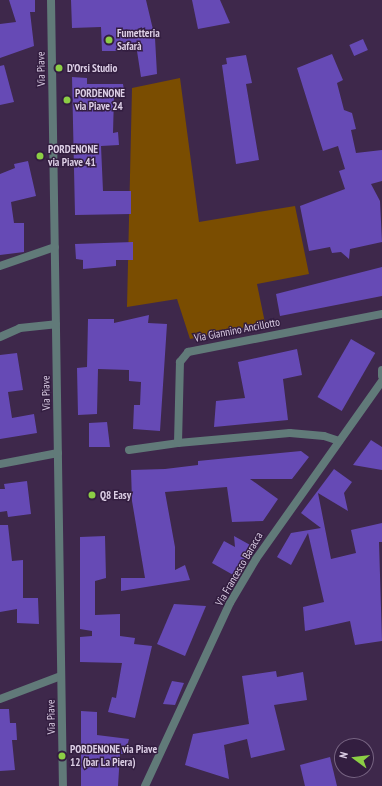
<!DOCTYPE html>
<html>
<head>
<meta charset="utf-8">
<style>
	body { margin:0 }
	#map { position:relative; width:382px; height:786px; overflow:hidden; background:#3e284b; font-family:"PT Sans Narrow",sans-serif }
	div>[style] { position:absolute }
	.green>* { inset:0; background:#7a4d01 }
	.building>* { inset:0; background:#664ab5; transform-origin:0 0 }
	.service>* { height:8px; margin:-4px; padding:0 4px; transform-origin:4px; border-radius:4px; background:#617a79 }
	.minor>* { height:8px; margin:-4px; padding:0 4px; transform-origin:4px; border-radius:4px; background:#617a79 }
	.tertiary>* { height:8px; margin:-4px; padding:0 4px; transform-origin:4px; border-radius:4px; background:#617a79 }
	.dots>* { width:11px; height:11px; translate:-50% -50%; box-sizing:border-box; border:2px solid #331e40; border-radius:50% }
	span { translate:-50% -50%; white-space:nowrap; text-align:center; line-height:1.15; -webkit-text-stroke:3px #331e40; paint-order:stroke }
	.poi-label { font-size:11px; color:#dccee5; font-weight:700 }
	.left { translate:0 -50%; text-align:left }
	.street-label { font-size:11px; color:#dccee5 }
	.north { position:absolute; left:334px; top:738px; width:40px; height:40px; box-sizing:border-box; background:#331e40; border:1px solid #776482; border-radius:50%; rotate:285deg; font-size:11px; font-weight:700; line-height:16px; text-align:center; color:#dccee5 }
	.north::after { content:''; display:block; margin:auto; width:14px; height:18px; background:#8cce45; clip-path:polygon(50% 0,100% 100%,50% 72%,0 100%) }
</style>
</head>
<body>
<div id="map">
	<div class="green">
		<div style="clip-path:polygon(180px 78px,199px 222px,295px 206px,309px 274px,257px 284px,265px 323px,190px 339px,177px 299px,127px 307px,132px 88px)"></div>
	</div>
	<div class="building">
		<div style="clip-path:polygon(9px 0,35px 0,35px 12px,30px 12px,34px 46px,0 58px,0 24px,16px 22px)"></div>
		<div style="clip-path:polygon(71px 0,146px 0,155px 38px,157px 74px,141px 77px,137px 51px,102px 51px,101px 27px,72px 28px)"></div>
		<div style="clip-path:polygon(192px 0,220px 0,230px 23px,198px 29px)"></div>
		<div style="left:363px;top:39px;width:12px;height:15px;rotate:66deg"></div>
		<div style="clip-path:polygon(332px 54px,343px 80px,337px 83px,344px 110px,352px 113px,356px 129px,351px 130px,356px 153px,382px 150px,382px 181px,371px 184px,380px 201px,382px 242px,350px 249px,349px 259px,341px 252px,332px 253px,330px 247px,309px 251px,300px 206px,345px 189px,339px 171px,345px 169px,338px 146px,323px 151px,297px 68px)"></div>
		<div style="clip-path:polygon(246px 55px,252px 83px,246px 84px,259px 160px,236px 164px,222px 65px,227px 64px,226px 58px)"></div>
		<div style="clip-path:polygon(4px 65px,14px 102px,0 105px,0 66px)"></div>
		<div style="clip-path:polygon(72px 77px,87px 78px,87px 84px,123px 84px,125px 96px,114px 96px,113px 133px,118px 132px,119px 145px,101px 146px,103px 191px,131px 191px,131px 214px,75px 215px)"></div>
		<div style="clip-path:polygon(28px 161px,36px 196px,11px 202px,14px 223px,24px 223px,24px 252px,0 255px,0 174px,15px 168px,14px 164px)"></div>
		<div style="clip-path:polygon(133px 242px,133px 260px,116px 260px,116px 266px,83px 269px,83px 260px,76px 259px,75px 244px)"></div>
		<div style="clip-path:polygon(382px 267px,382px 296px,280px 316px,276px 294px)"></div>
		<div style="clip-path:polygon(149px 315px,148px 323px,167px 324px,160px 431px,133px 429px,134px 405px,140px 405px,141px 382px,129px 381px,129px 370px,98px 369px,97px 414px,78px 415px,77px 368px,87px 367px,88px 319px,114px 319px,114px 323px)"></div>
		<div style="left:351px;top:339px;width:28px;height:67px;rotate:30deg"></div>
		<div style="clip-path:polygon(297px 349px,302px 375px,283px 379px,288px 420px,214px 427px,216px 401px,245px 398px,238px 362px)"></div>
		<div style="clip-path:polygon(17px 353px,23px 390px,8px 392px,12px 418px,34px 414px,37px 433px,0 439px,0 355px)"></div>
		<div style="clip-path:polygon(107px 422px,110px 447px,89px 447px,89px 423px)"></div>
		<div style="clip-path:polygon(371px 440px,382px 447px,382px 470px,353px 465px)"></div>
		<div style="clip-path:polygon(301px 451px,309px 457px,292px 479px,250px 479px,278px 499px,263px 521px,232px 522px,227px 487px,165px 492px,175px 547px,175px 570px,185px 565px,190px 580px,121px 591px,121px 578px,145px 578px,132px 501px,131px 470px,165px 469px,198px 465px,198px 461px)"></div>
		<div style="clip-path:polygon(334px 469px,352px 482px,344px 493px,348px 511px,318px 493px,331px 559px,356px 553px,351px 530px,382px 523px,382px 542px,379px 542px,382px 641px,355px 645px,350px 621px,305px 631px,303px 607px,324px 602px,308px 533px,291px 565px,277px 557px,291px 533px,321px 528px,301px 513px)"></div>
		<div style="clip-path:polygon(27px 481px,31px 514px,8px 517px,7px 511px,0 512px,0 489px,5px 489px,4px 484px)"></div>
		<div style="clip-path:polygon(0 525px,8px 525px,12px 561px,23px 560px,23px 598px,38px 598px,39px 624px,17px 623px,17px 609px,0 612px)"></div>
		<div style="clip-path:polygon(105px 536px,106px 578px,95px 581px,95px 615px,120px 614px,120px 636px,135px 638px,134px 644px,152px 646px,135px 718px,108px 712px,112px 697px,116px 698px,122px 663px,80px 662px,80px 637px,92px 636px,92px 631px,80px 629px,80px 537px)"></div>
		<div style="clip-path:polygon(234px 536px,252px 546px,235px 576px,212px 563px,224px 541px,235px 547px)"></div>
		<div style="clip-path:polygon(174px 604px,206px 606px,185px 656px,157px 644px)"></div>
		<div style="clip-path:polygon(276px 671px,277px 677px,303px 672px,307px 700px,274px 705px,285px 750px,251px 758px,247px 739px,224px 745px,229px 779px,185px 765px,193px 734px,249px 724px,242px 676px)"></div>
		<div style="clip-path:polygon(172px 681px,184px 683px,175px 705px,163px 704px)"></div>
		<div style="clip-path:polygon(0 709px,9px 709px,10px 723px,16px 723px,17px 740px,12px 740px,15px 770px,0 771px)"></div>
		<div style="clip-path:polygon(81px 711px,97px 712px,97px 735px,129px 739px,125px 754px,120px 754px,118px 786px,81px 786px)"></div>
		<div style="clip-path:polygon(330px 757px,337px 786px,305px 786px,300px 765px)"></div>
	</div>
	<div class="service">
		<div style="left:0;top:266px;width:58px;rotate:-19.1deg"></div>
		<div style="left:0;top:337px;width:22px;rotate:-24deg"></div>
		<div style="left:20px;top:328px;width:36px;rotate:-6deg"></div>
		<div style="left:0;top:464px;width:59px;rotate:-10.7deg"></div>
	</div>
	<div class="minor">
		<div style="left:382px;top:370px;width:6px;rotate:90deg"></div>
		<div style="left:178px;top:443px;width:112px;rotate:-5.1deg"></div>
		<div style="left:290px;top:433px;width:34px;rotate:5deg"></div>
		<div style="left:324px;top:436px;width:16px;rotate:18deg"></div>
		<div style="left:129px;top:450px;width:49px;rotate:-8.1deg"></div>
		<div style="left:178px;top:443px;width:81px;rotate:-88.6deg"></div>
		<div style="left:180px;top:362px;width:13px;rotate:-51deg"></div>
		<div style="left:188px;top:352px;width:198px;rotate:-11.1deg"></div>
		<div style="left:0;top:699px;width:65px;rotate:-20.7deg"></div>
		<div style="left:145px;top:786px;width:202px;rotate:-65.1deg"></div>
		<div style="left:230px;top:603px;width:51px;rotate:-59.4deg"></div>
		<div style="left:256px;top:559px;width:218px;rotate:-54.7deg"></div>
	</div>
	<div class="tertiary">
		<div style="left:51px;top:0;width:786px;rotate:89.13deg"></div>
	</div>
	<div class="dots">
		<div style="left:109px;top:40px;background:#8cce45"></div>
		<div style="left:59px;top:68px;background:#8cce45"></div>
		<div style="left:67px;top:100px;background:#8cce45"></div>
		<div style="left:40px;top:156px;background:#8cce45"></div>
		<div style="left:92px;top:495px;background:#8cce45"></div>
		<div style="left:62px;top:756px;background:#8cce45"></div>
	</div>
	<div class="poi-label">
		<span class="left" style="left:117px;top:40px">Fumetteria<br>Safarà</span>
		<span class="left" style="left:67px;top:68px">D’Orsi Studio</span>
		<span class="left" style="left:75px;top:100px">PORDENONE<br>via Piave 24</span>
		<span class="left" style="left:48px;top:156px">PORDENONE<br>via Piave 41</span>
		<span class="left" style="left:100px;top:495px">Q8 Easy</span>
		<span class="left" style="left:70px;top:756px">PORDENONE via Piave<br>12 (bar La Piera)</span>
	</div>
	<div class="street-label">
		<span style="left:41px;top:69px;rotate:-91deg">Via Piave</span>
		<span style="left:237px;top:330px;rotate:-11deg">Via Giannino Ancillotto</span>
		<span style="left:46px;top:393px;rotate:-91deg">Via Piave</span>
		<span style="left:239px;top:569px;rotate:-60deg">Via Francesco Baracca</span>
		<span style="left:51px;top:717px;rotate:-91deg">Via Piave</span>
	</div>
	<div class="north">N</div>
</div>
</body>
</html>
